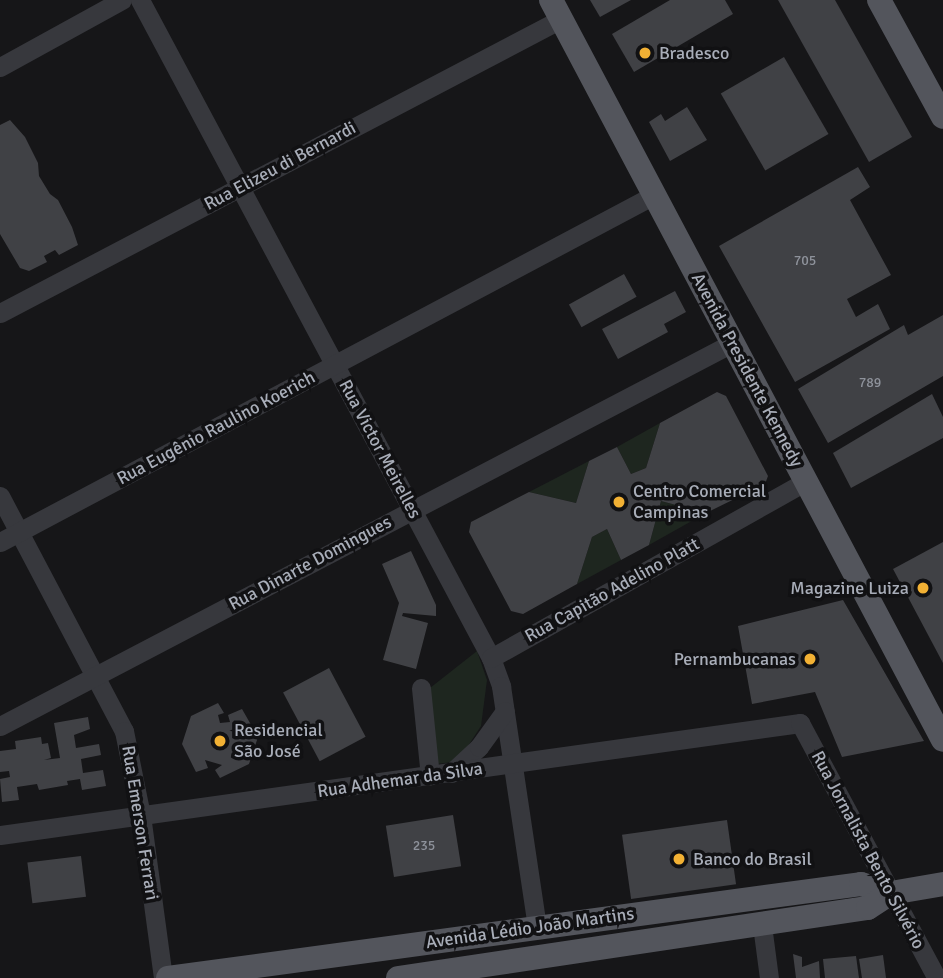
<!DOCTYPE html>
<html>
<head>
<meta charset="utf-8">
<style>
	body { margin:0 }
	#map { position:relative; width:943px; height:978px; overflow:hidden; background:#161618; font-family:Signika,sans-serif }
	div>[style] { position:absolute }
	.green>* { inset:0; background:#1e261f }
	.building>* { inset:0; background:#404145; transform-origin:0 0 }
	.minor>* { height:19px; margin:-9.5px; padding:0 9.5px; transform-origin:9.5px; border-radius:9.5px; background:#37383d }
	.major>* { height:24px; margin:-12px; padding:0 12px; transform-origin:12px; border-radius:12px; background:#53555c }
	.dots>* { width:19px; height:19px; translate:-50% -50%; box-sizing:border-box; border:4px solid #111113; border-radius:50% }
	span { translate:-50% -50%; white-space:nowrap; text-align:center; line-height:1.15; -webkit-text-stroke:7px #111113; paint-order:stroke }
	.number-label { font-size:14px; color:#8e929b }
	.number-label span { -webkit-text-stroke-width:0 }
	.poi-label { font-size:18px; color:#a8adb8 }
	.left { translate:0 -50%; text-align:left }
	.right { translate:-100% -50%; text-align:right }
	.street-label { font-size:18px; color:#a8adb8 }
</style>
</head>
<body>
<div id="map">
	<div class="green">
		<div style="clip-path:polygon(660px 423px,646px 468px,631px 474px,617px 447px)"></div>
		<div style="clip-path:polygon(589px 461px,576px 503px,529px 492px)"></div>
		<div style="clip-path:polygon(661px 501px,706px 513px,649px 545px)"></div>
		<div style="clip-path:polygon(607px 529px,621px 560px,577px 584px,592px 537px)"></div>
		<div style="clip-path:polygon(477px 651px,487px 680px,481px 726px,466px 749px,453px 762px,436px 764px,430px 688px)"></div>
	</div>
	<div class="building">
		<div style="clip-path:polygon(590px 0,631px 0,600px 17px)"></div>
		<div style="clip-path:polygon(670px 0,725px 0,733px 14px,634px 72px,612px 34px)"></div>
		<div style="clip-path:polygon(778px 0,835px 0,912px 137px,869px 162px)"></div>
		<div style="left:784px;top:57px;width:89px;height:73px;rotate:60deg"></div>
		<div style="clip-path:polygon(687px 107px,707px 140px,670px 161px,649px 122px,661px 114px,665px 121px)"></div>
		<div style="clip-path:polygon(10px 120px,25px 137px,38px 163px,39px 176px,50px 194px,58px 200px,72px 227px,78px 245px,59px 255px,55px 250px,44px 256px,47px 262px,29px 271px,20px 268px,0 234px,0 125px)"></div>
		<div style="clip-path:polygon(858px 167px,870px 187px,850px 200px,891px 275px,847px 299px,856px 317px,878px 304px,890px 329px,795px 382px,719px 246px)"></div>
		<div style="left:624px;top:274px;width:26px;height:63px;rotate:61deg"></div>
		<div style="clip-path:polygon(675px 291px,686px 312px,664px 324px,668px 332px,618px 359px,602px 329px)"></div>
		<div style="clip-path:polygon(943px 315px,943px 376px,828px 443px,798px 389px,904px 325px,908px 335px)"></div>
		<div style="clip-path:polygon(717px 392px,726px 396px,768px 476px,765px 484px,706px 513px,661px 501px,649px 545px,621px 560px,607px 529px,592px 537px,577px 584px,523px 614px,511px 611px,469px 532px,471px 522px,529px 492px,576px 503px,589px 461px,617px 447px,631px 474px,646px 468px,660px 423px)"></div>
		<div style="clip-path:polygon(932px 394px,943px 417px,943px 438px,851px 488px,833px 453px)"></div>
		<div style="clip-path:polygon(943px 542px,943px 663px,893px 569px)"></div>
		<div style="clip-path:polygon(411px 551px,436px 605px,436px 616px,403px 613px,402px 616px,428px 623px,416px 669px,383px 660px,399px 603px,382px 564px)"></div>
		<div style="clip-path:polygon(843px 600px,924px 741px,842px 757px,815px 692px,752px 704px,738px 626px)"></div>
		<div style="left:329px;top:668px;width:78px;height:52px;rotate:62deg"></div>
		<div style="clip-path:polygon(218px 703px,224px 713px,218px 715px,220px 723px,230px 722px,228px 715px,242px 709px,258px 737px,249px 764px,220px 778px,215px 770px,222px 765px,205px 760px,208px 768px,196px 772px,182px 744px,191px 716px)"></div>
		<div style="clip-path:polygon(88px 717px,90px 729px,74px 735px,76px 748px,99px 744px,101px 755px,81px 759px,83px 773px,103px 770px,106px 786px,82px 790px,80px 779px,67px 781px,68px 785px,39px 790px,37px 784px,17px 787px,19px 800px,2px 802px,0 779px,10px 777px,9px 771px,0 772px,0 751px,16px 749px,15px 741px,41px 737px,42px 744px,48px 743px,51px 758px,44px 760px,60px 758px,54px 723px)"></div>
		<div style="left:453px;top:815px;width:52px;height:68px;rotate:81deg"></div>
		<div style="left:727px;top:820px;width:65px;height:106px;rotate:82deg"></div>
		<div style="left:81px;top:856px;width:41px;height:54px;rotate:83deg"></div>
		<div style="clip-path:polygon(793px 954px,802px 957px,802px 967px,819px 961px,820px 978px,796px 978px)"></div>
		<div style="clip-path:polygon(883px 955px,886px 978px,862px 978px,859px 959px)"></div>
		<div style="clip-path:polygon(856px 956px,859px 978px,825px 978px,823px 959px)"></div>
	</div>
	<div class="minor">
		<div style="left:140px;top:0;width:746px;rotate:61.92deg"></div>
		<div style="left:491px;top:658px;width:30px;rotate:70deg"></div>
		<div style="left:501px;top:686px;width:244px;rotate:81.5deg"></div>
		<div style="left:0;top:67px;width:139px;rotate:-28.8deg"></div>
		<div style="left:0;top:313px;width:633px;rotate:-27.66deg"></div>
		<div style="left:0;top:496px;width:266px;rotate:62.2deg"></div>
		<div style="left:124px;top:731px;width:86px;rotate:78.6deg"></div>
		<div style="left:141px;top:815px;width:164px;rotate:82.3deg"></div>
		<div style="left:0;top:542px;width:740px;rotate:-27.95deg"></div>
		<div style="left:491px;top:658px;width:361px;rotate:-29.3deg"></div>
		<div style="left:421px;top:688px;width:88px;rotate:84.2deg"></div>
		<div style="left:0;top:726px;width:826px;rotate:-27.62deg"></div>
		<div style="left:451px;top:773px;width:38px;rotate:-43deg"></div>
		<div style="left:479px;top:747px;width:44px;rotate:-54.2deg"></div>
		<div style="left:0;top:835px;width:808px;rotate:-7.97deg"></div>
		<div style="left:800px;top:723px;width:289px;rotate:61.8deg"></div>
		<div style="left:762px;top:925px;width:53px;rotate:82.5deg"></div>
	</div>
	<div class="major">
		<div style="left:551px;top:0;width:837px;rotate:62.09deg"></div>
		<div style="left:879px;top:0;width:133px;rotate:61.3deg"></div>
		<div style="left:168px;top:978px;width:699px;rotate:-7.72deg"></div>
		<div style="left:861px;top:884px;width:31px;rotate:17deg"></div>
		<div style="left:398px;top:978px;width:475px;rotate:-8.5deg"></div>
		<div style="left:868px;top:908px;width:27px;rotate:-33deg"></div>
		<div style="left:891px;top:893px;width:53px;rotate:-9.8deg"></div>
	</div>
	<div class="dots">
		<div style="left:645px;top:53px;background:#f2b134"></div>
		<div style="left:619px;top:502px;background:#f2b134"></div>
		<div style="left:923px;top:588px;background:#f2b134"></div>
		<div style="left:810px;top:659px;background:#f2b134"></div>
		<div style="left:220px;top:741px;background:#f2b134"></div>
		<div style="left:679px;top:859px;background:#f2b134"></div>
	</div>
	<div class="number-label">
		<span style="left:805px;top:261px">705</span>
		<span style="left:870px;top:383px">789</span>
		<span style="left:424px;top:846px">235</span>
	</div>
	<div class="poi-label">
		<span class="left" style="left:659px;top:53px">Bradesco</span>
		<span class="left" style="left:633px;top:502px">Centro Comercial<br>Campinas</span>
		<span class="right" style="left:909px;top:588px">Magazine Luiza</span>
		<span class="right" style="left:796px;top:659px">Pernambucanas</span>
		<span class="left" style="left:234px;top:741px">Residencial<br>São José</span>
		<span class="left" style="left:693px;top:859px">Banco do Brasil</span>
	</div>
	<div class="street-label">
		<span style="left:280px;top:166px;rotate:-28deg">Rua Elizeu di Bernardi</span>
		<span style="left:747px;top:370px;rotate:62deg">Avenida Presidente Kennedy</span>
		<span style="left:216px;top:428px;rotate:-28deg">Rua Eugênio Raulino Koerich</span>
		<span style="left:380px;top:449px;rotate:62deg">Rua Victor Meirelles</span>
		<span style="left:310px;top:563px;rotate:-28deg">Rua Dinarte Domingues</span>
		<span style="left:612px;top:590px;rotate:-29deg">Rua Capitão Adelino Platt</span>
		<span style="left:400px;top:780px;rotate:-8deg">Rua Adhemar da Silva</span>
		<span style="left:140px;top:823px;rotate:81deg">Rua Emerson Ferrari</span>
		<span style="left:868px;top:850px;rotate:62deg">Rua Jornalista Bento Silvério</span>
		<span style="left:530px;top:928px;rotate:-8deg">Avenida Lédio João Martins</span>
	</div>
</div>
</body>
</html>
